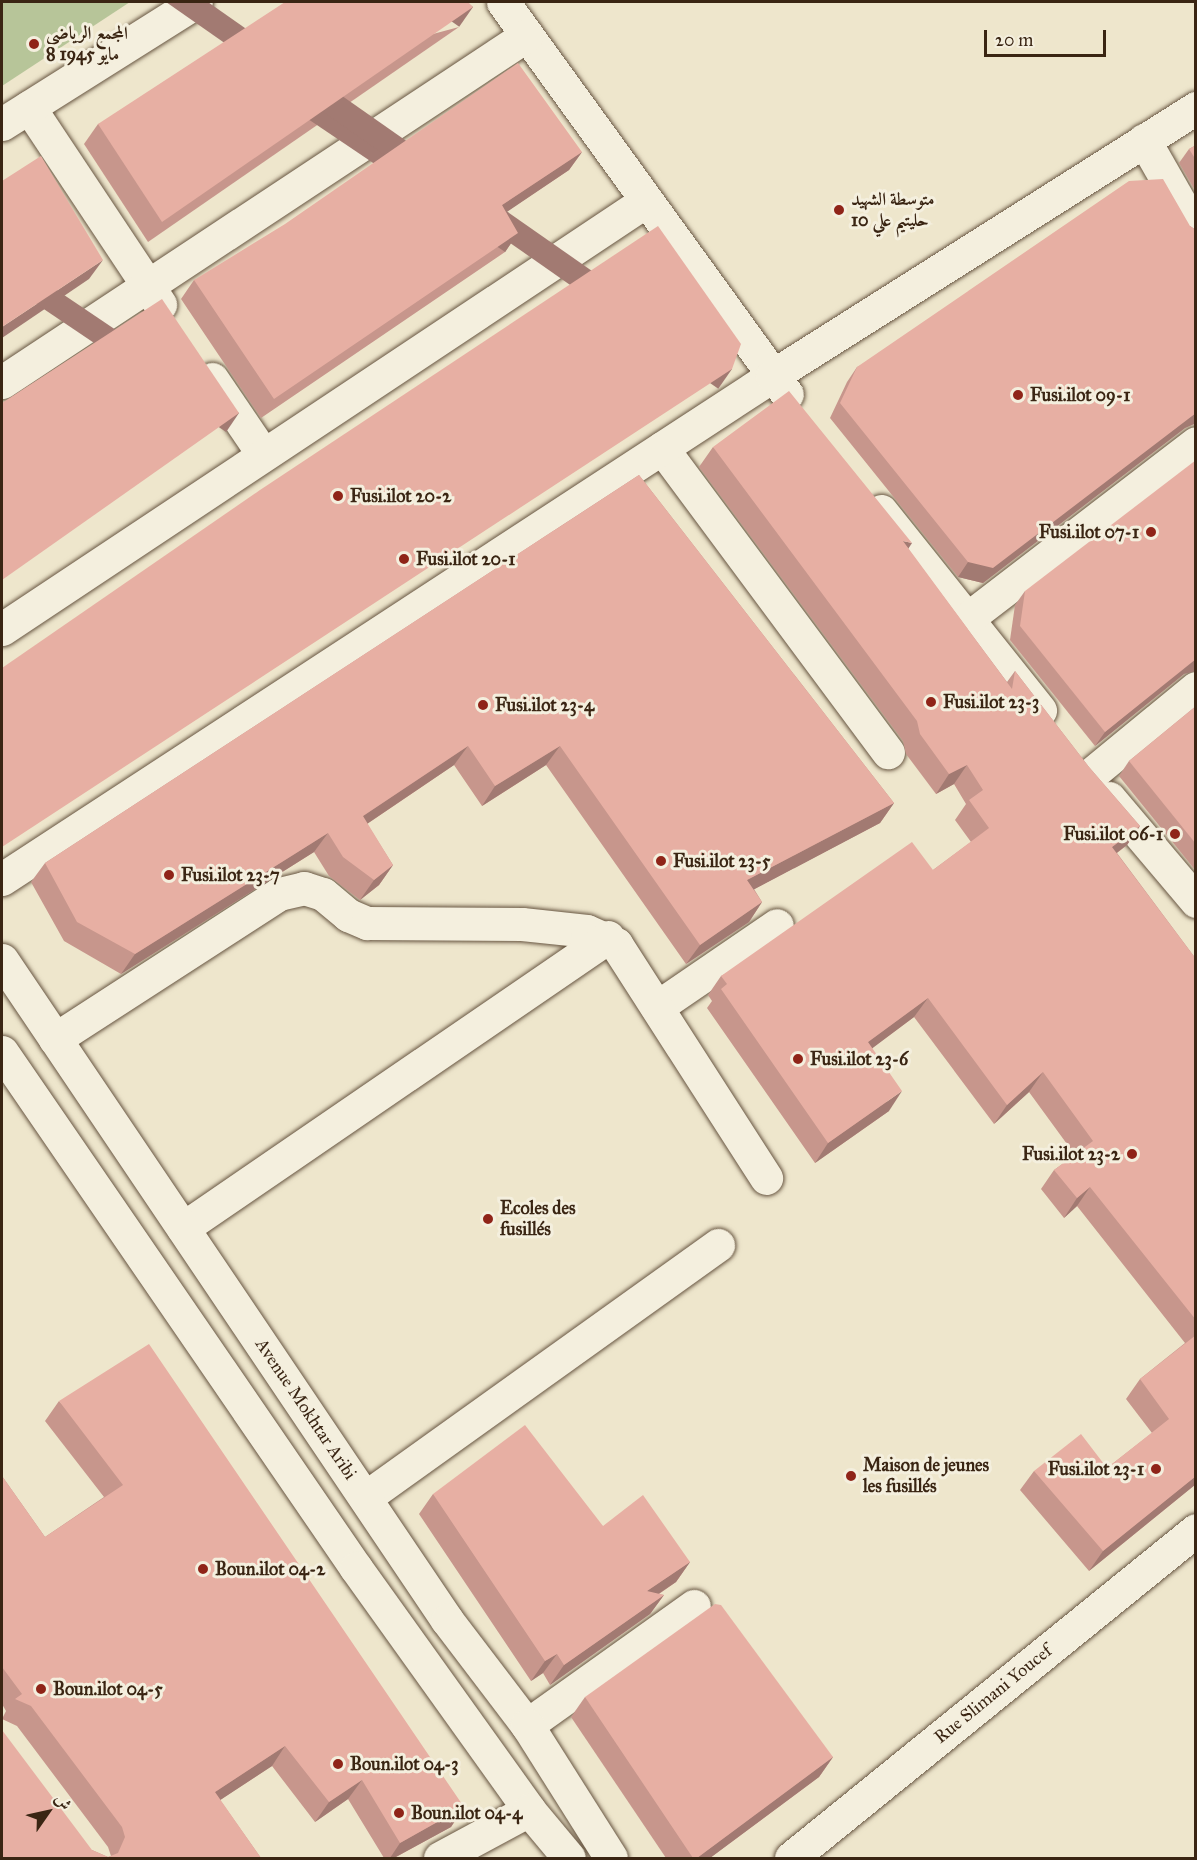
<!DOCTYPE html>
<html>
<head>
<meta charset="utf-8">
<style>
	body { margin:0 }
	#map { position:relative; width:1197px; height:1860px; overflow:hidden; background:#eee6cc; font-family:"IM FELL Great Primer",Amiri,serif }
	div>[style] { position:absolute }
	.green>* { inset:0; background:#b7c599 }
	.roads { filter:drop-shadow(0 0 2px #675541) drop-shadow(0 0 2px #675541) }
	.street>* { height:33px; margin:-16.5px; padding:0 16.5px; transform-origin:16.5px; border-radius:16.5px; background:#f4efde }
	.secondary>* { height:33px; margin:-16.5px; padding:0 16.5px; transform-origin:16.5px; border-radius:16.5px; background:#f4efde }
	.wall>* { inset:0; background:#c7968c }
	.shaded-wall>* { inset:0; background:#a27a72; transform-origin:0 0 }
	.building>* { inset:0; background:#e7afa3 }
	.dots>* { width:16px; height:16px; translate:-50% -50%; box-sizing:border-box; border:3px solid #f4efde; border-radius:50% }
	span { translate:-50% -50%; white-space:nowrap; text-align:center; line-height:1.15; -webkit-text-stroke:6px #f4efde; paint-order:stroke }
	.poi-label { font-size:18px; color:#3a2513; font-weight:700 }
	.left { translate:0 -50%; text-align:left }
	.right { translate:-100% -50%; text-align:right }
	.street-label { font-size:18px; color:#3a2513 }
	.frame { position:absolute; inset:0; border:3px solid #3a2513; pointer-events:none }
	.north { position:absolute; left:18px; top:1782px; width:60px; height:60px; -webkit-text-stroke:4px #f4efde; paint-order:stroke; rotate:56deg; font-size:16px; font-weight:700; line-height:24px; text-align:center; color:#3a2513 }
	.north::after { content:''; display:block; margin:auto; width:21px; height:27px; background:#3a2513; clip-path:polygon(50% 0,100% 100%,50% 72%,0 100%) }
	.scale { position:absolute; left:984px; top:30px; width:122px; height:27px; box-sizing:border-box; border:3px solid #3a2513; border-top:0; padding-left:8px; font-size:18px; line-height:21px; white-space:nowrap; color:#3a2513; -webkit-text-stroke:4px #f4efde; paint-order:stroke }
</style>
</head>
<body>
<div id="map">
	<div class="green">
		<div style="clip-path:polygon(2px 2px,130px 2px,2px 86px)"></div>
	</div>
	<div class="roads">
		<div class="street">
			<div style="left:503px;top:2px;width:484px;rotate:54.1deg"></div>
			<div style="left:29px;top:107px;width:237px;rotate:56.4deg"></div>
			<div style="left:1144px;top:140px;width:105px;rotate:60.3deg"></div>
			<div style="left:212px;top:379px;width:91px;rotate:55.8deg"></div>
			<div style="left:2px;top:382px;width:629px;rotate:-33.46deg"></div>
			<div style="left:662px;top:448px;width:379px;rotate:53.4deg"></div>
			<div style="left:881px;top:511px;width:255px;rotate:51.4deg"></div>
			<div style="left:968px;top:618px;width:287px;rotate:-37.5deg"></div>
			<div style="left:2px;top:629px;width:773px;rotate:-33.61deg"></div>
			<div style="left:1090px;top:775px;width:137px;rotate:-39.4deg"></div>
			<div style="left:1109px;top:798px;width:135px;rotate:49.8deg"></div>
			<div style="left:2px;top:879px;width:920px;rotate:-33.15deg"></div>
			<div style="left:772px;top:376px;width:502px;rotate:-32.3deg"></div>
			<div style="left:657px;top:1007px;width:145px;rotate:-34.3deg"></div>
			<div style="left:55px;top:1039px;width:267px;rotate:-32.9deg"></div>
			<div style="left:279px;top:894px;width:26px;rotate:-13deg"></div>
			<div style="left:304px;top:888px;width:20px;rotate:18deg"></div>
			<div style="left:323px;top:894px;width:33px;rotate:40deg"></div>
			<div style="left:348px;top:915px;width:21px;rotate:23deg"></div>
			<div style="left:367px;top:923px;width:155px;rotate:0.4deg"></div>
			<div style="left:522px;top:924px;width:65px;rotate:6.1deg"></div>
			<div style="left:587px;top:931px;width:32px;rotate:24deg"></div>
			<div style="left:616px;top:944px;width:278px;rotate:57.3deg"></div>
			<div style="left:183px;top:1228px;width:515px;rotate:-34.4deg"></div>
			<div style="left:366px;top:1497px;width:433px;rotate:-35.6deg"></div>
			<div style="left:527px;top:1725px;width:205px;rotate:-35.5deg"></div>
			<div style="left:440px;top:1858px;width:101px;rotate:-28.3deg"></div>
			<div style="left:791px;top:1858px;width:521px;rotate:-39deg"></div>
		</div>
		<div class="secondary">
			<div style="left:2px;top:124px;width:229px;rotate:-32.2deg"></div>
			<div style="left:2px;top:960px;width:796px;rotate:56.01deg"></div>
			<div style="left:447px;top:1620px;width:132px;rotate:52.7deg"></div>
			<div style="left:527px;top:1725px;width:157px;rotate:57.7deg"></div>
			<div style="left:2px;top:1052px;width:626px;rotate:55.55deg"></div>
			<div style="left:356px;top:1568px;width:297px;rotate:54.4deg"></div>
			<div style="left:529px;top:1810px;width:62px;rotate:50.2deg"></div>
		</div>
	</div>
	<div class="wall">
		<div style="clip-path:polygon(459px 27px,148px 242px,84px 144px,98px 124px)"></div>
		<div style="clip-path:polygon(1196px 145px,1196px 192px,1179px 163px,1189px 149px)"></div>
		<div style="clip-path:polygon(582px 152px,569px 170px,506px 212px,518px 233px,505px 252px,261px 418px,181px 299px,194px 280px)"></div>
		<div style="clip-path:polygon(1190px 226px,1196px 230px,1196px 425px,1194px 424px,1185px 428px,983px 583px,958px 577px,830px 418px,847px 382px,857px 367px)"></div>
		<div style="clip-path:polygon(713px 447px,908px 549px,1007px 682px,1015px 671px,1089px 767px,1140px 826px,1127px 845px,1117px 853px,1196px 959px,1196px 1484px,1089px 1571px,1020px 1490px,1034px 1471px,1107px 1468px,1152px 1433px,1126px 1399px,1140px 1379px,1185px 1343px,1077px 1206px,1064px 1218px,1041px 1189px,1054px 1170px,1075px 1155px,1029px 1092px,994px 1124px,914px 1017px,872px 1048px,889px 1111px,815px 1163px,707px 1008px,712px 1001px,708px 995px,721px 976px,933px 870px,971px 842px,955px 820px,966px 804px,954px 784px,936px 794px,906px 754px,903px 741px,699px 467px)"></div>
		<div style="clip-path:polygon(639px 475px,894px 803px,880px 823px,754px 889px,762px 902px,749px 922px,686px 964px,546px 765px,482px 806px,454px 765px,367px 824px,393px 865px,379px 885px,360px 900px,329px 876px,314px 852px,121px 974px,64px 941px,31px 882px,45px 863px)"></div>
		<div style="clip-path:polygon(1025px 591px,1184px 674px,1095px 746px,1010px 640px,1015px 605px)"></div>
		<div style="clip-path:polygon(1196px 706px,1196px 871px,1119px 776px,1129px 761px)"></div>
		<div style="clip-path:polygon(59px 1401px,464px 1807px,451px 1827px,394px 1858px,384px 1858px,348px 1799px,315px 1822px,272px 1766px,220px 1800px,261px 1858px,2px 1858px,92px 1850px,108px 1857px,111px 1856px,108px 1847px,17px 1726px,2px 1719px,6px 1711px,2px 1704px,2px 1476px,45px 1537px,104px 1497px,45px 1421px)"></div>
		<div style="clip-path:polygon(433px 1494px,603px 1526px,690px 1562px,676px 1582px,659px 1594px,664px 1595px,650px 1614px,550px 1685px,543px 1673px,531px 1681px,419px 1514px)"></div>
		<div style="clip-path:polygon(585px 1697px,833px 1757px,819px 1777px,710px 1858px,666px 1858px,571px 1717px)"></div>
	</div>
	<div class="shaded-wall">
		<div style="left:473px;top:7px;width:24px;height:378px;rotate:125deg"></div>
		<div style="clip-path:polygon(582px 152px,569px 170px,489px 224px,502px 205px)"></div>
		<div style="left:518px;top:233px;width:23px;height:295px;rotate:124deg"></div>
		<div style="clip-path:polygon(103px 260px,89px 279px,2px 338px,2px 327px)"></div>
		<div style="left:732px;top:369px;width:24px;height:873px;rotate:125deg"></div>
		<div style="left:239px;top:413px;width:23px;height:290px;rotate:124deg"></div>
		<div style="clip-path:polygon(1196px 413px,1196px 425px,1194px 424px,1185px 428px,983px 583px,958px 577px,968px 562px)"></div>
		<div style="clip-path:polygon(903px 541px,912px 543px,899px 563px)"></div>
		<div style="clip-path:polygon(1194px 659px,1196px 659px,1196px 671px,1184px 674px,1095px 746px,1105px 732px)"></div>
		<div style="clip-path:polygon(468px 746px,454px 765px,349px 836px,363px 816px)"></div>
		<div style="clip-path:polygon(560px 746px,546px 765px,482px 806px,495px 786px)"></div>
		<div style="clip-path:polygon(967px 765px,954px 784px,936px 794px,949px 774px)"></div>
		<div style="clip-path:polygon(894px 803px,880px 823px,734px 900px,747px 880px)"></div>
		<div style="clip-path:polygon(1140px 826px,1127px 845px,1099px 866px,1112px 847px)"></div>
		<div style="clip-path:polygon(328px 833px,314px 852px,121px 974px,135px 954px)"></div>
		<div style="clip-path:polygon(393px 865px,379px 885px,360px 900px,374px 880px)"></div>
		<div style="clip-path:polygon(762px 902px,749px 922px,686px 964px,700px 945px)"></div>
		<div style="clip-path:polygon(928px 998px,914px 1017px,854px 1062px,868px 1042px)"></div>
		<div style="clip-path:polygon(1043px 1072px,1029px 1092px,994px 1124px,1007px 1105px)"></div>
		<div style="clip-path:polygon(902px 1091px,889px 1111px,815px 1163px,828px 1143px)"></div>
		<div style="clip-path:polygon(1090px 1187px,1077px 1206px,1064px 1218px,1077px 1198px)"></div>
		<div style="clip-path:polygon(1196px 1476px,1196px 1484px,1089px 1571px,1103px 1551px)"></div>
		<div style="clip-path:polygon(690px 1562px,676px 1582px,633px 1611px,647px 1591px)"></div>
		<div style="clip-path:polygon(664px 1595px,650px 1614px,550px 1685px,564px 1665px)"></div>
		<div style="clip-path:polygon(557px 1654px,543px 1673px,531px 1681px,545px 1661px)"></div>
		<div style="clip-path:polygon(285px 1746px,272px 1766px,202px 1812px,215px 1792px)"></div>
		<div style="clip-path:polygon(833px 1757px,819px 1777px,710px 1858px,697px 1858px)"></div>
		<div style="clip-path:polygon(362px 1780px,348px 1799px,315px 1822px,329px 1802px)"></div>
		<div style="clip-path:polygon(464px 1807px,451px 1827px,394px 1858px,390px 1858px,400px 1843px)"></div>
	</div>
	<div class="building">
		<div style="clip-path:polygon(285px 2px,468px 2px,473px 7px,162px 222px,98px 124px)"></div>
		<div style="clip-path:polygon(518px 63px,582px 152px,502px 205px,518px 233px,274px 399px,194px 280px,285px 224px)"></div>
		<div style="clip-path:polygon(1196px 145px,1196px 160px,1189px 149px)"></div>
		<div style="clip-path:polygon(41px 156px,103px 260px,2px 327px,2px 181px)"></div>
		<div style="clip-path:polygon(1163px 179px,1190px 226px,1196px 230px,1196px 413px,993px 568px,968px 562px,840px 403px,857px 367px,1129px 181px)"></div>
		<div style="clip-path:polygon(658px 226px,741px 344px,732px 369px,2px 847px,2px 668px,260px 490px)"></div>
		<div style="clip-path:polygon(162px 299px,239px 413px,2px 580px,2px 403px)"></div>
		<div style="clip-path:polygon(789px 391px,912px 543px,903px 541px,1012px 689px,1015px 671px,1089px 767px,1140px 826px,1112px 847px,1196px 959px,1196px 1320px,1090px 1187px,1077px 1198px,1054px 1170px,1093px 1141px,1043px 1072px,1007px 1105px,928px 998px,868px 1042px,902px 1091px,828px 1143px,721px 989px,727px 984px,721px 976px,912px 842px,933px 870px,989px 828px,969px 800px,983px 790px,967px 765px,949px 774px,920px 734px,917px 721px,713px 447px)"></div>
		<div style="clip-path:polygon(1196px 460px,1196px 659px,1105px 732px,1020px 626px,1025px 591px)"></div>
		<div style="clip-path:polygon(639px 475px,894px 803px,747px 880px,762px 902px,700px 945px,560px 746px,495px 786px,468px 746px,363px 816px,393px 865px,374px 880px,343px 857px,328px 833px,135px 954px,77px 922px,45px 863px)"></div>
		<div style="clip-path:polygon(1196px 706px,1196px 844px,1129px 761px)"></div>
		<div style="clip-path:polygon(1196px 1335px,1196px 1476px,1103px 1551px,1034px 1471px,1081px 1434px,1107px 1468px,1169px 1419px,1140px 1379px)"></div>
		<div style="clip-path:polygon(149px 1344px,464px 1807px,400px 1843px,362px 1780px,329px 1802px,285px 1746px,215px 1792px,261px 1858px,2px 1858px,2px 1730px,92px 1850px,108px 1857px,118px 1853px,125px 1837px,122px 1827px,31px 1706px,15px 1699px,22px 1694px,2px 1667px,2px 1476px,45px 1537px,123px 1485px,59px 1401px)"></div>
		<div style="clip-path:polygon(525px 1425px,603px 1526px,643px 1495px,690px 1562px,647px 1591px,664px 1595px,564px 1665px,557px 1654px,545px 1661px,433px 1494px)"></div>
		<div style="clip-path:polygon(715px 1604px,721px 1605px,833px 1757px,697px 1858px,693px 1858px,585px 1697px)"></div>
	</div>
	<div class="dots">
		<div style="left:34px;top:44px;background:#8f2418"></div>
		<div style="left:839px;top:210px;background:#8f2418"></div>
		<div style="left:1018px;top:395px;background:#8f2418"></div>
		<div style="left:338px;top:496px;background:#8f2418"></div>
		<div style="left:1151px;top:532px;background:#8f2418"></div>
		<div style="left:404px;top:559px;background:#8f2418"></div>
		<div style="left:931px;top:702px;background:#8f2418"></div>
		<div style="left:483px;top:705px;background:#8f2418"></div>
		<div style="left:1175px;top:834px;background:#8f2418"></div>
		<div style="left:661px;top:861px;background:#8f2418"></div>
		<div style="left:169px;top:875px;background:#8f2418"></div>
		<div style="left:798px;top:1059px;background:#8f2418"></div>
		<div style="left:1132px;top:1154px;background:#8f2418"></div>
		<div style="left:488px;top:1219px;background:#8f2418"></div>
		<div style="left:1156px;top:1469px;background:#8f2418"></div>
		<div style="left:851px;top:1476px;background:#8f2418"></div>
		<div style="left:203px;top:1569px;background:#8f2418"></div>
		<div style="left:41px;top:1689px;background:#8f2418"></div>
		<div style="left:338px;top:1764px;background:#8f2418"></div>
		<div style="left:399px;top:1813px;background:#8f2418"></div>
	</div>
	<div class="poi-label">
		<span class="left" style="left:46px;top:44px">المجمع الرياضي<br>8 مايو 1945</span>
		<span class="left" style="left:851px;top:210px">متوسطة الشهيد<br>حليتيم علي 10</span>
		<span class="left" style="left:1030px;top:395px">Fusi.ilot 09-1</span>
		<span class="left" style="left:350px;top:496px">Fusi.ilot 20-2</span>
		<span class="right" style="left:1139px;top:532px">Fusi.ilot 07-1</span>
		<span class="left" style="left:416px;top:559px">Fusi.ilot 20-1</span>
		<span class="left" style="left:943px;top:702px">Fusi.ilot 23-3</span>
		<span class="left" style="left:495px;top:705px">Fusi.ilot 23-4</span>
		<span class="right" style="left:1163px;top:834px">Fusi.ilot 06-1</span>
		<span class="left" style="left:673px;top:861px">Fusi.ilot 23-5</span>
		<span class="left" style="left:181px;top:875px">Fusi.ilot 23-7</span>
		<span class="left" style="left:810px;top:1059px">Fusi.ilot 23-6</span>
		<span class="right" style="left:1120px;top:1154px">Fusi.ilot 23-2</span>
		<span class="left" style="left:500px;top:1219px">Ecoles des<br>fusillés</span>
		<span class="left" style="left:863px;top:1476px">Maison de jeunes<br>les fusillés</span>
		<span class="right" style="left:1144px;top:1469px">Fusi.ilot 23-1</span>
		<span class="left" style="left:215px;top:1569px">Boun.ilot 04-2</span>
		<span class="left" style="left:53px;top:1689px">Boun.ilot 04-5</span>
		<span class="left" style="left:350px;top:1764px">Boun.ilot 04-3</span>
		<span class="left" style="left:411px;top:1813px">Boun.ilot 04-4</span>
	</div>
	<div class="street-label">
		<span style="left:306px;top:1409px;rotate:56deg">Avenue Mokhtar Aribi</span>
		<span style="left:993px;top:1694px;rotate:-39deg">Rue Slimani Youcef</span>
	</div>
	<div class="frame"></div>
	<div class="north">ش</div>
	<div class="scale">20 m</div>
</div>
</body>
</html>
